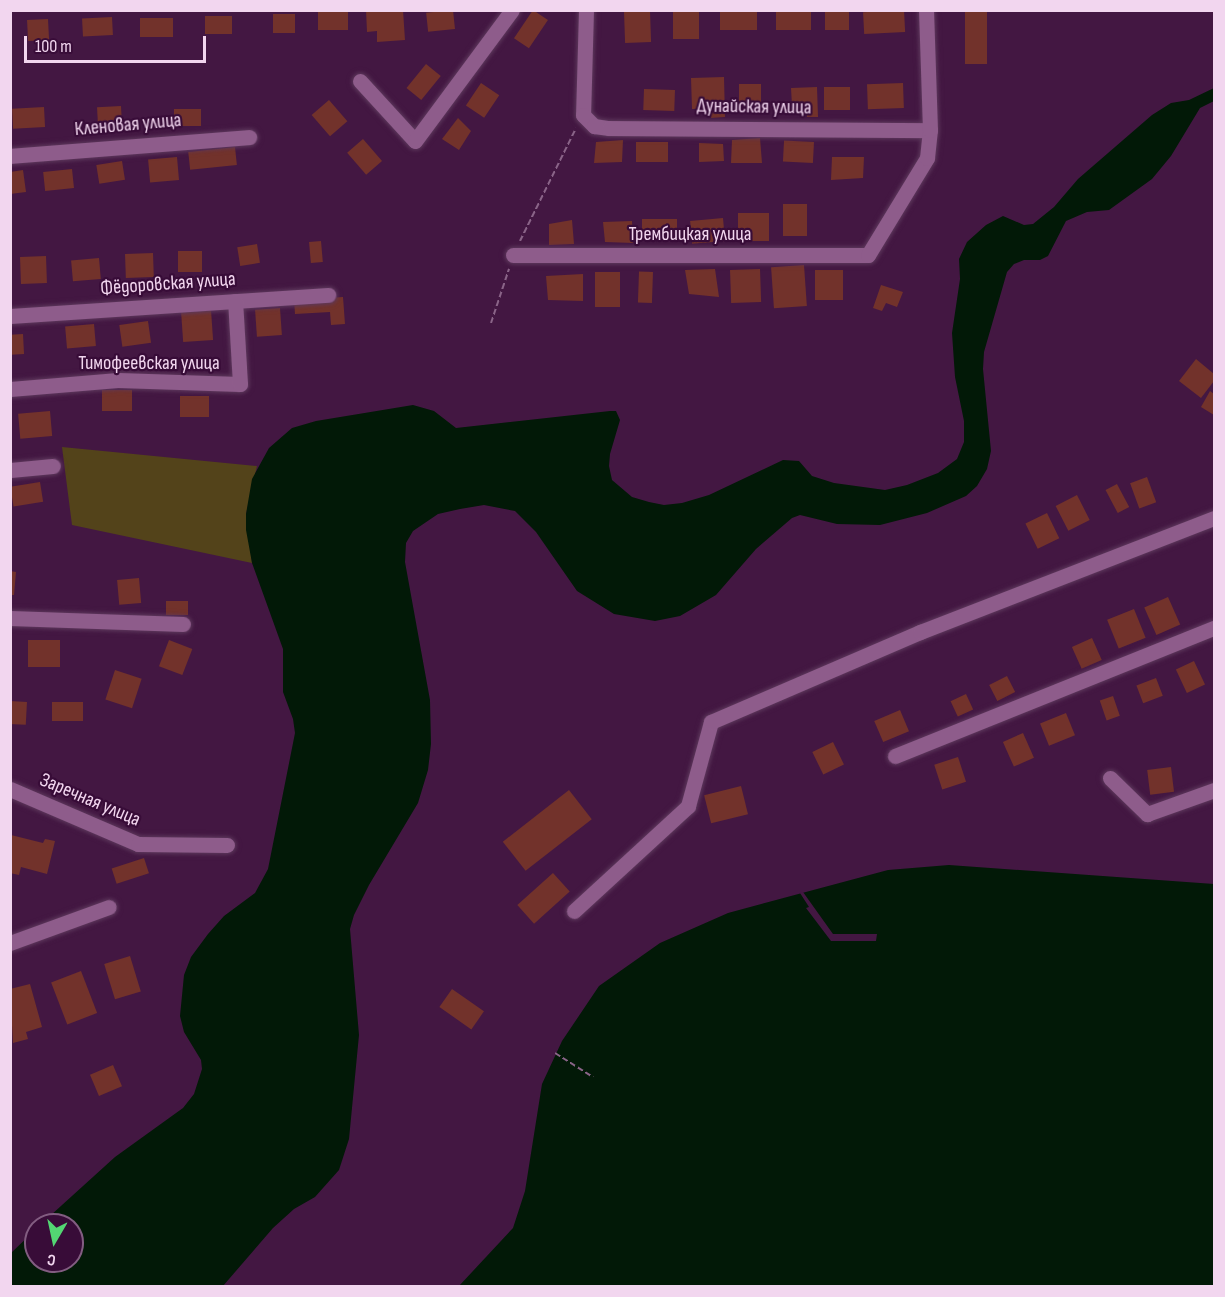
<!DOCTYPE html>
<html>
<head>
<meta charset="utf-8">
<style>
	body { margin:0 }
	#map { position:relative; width:1225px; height:1297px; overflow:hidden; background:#431742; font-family:"Sofia Sans Condensed",sans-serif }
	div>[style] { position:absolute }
	.green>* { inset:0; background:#53431a }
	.water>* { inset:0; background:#021907 }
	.pier>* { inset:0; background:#431742 }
	.building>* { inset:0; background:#72322b; transform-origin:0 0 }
	.path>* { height:2px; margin-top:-1px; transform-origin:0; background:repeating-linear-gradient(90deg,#8a6488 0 6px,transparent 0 9px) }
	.roads { filter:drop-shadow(0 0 2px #5d385c) drop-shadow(0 0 2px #5d385c) }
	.minor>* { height:15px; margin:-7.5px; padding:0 7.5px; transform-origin:7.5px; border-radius:7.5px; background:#8e5c8b }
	span { translate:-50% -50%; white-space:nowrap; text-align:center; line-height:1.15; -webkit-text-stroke:4.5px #380c38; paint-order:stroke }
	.street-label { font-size:20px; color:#f2d6ef }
	.frame { position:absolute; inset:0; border:12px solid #f2d6ef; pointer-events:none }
	.north { position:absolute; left:24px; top:1213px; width:60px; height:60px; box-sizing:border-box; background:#380c38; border:2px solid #825d81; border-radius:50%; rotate:189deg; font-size:16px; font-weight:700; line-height:24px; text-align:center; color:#f2d6ef }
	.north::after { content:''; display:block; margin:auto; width:21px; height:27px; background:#53d673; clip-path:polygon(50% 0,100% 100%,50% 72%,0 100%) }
	.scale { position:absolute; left:24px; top:36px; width:182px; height:27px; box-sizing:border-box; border:3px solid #f2d6ef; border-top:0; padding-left:8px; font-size:18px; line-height:21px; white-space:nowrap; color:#f2d6ef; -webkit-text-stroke:4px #380c38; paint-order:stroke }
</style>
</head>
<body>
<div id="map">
	<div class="green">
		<div style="clip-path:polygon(62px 447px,257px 466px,246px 514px,252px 563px,72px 525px)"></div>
	</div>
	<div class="water">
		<div style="clip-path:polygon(1214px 88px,1214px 101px,1200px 108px,1171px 156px,1152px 179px,1109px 210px,1087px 212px,1066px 221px,1048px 256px,1040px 260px,1024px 260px,1014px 264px,1007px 272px,984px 352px,983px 369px,991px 451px,987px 469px,977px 486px,966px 496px,927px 513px,880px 525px,837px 524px,800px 515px,792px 518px,756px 549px,716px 595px,680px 616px,655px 621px,614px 614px,577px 591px,536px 532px,515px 511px,484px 505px,460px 509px,438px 514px,413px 531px,406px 543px,405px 562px,430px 700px,431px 744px,428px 770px,418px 803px,369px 885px,354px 915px,350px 929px,359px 1035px,349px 1139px,339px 1170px,315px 1197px,294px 1209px,273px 1228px,223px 1286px,11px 1286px,10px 1254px,36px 1229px,36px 1261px,72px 1261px,72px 1225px,40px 1225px,115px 1157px,183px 1108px,194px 1094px,202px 1069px,201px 1060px,184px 1032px,180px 1016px,184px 975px,191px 957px,208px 934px,224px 916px,255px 893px,268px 869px,295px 733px,293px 719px,283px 692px,283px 649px,252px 563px,246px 530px,246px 514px,252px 479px,269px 448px,292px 428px,316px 421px,413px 405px,434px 411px,456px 428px,610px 411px,616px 411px,620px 420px,610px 454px,609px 466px,612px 480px,632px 497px,649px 502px,664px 505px,682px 503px,709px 495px,783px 460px,799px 461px,812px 476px,834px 483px,885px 490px,907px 485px,938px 473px,957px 459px,964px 442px,964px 421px,955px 377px,952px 333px,960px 279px,959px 259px,967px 242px,986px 225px,1003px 216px,1024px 225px,1033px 224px,1054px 207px,1078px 179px,1152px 115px,1171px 103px,1189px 100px)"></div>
		<div style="clip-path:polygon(949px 865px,1214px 884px,1214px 1286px,459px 1286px,513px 1228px,525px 1191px,542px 1084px,562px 1041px,599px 986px,660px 943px,728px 913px,888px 870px)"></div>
	</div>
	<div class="pier">
		<div style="clip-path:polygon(803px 892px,833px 934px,877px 934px,876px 941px,831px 941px,806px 908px,809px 907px,800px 893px)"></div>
	</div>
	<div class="building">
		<div style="clip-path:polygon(366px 10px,403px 10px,405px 40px,377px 42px,377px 31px,367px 32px)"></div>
		<div style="left:453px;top:10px;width:19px;height:27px;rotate:84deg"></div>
		<div style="left:533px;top:10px;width:18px;height:34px;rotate:34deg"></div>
		<div style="left:720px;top:10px;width:37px;height:20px"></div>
		<div style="left:776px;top:10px;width:35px;height:20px"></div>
		<div style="left:904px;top:10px;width:22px;height:41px;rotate:87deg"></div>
		<div style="left:965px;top:10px;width:22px;height:54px"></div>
		<div style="left:650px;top:11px;width:31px;height:26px;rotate:88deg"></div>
		<div style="left:673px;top:11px;width:26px;height:28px"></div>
		<div style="left:318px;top:12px;width:30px;height:18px"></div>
		<div style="left:849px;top:12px;width:18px;height:24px;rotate:90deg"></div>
		<div style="left:273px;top:14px;width:22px;height:19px"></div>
		<div style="left:232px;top:16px;width:18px;height:27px;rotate:90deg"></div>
		<div style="left:112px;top:17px;width:18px;height:30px;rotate:87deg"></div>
		<div style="left:173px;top:18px;width:19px;height:33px;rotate:90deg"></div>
		<div style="left:48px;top:19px;width:21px;height:21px;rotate:87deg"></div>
		<div style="left:426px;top:64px;width:19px;height:31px;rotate:39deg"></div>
		<div style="clip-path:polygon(724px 77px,725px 117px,711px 118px,711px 109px,692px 109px,691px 78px)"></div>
		<div style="left:481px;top:83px;width:22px;height:27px;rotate:34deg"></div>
		<div style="left:903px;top:83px;width:25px;height:36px;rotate:88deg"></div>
		<div style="left:739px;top:84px;width:22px;height:27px"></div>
		<div style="clip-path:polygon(817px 87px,818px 117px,807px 117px,807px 105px,792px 106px,791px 88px)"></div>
		<div style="left:824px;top:87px;width:26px;height:23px"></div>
		<div style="left:644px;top:89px;width:31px;height:21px;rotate:2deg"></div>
		<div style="left:329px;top:100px;width:28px;height:23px;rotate:49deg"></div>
		<div style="left:121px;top:106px;width:20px;height:24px;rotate:87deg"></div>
		<div style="left:44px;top:107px;width:20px;height:32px;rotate:87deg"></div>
		<div style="left:174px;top:109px;width:27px;height:17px"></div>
		<div style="clip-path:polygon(458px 118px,471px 131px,459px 150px,442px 139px)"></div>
		<div style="clip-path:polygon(760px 138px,762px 163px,731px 163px,732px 140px)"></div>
		<div style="left:363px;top:139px;width:29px;height:21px;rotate:49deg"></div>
		<div style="clip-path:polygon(623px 140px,622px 162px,594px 163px,596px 142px)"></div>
		<div style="left:636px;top:142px;width:32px;height:20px"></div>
		<div style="left:814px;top:142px;width:21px;height:30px;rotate:93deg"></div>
		<div style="clip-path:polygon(699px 143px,723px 144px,724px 161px,699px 162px)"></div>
		<div style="left:235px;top:147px;width:18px;height:47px;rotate:84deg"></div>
		<div style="left:177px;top:157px;width:23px;height:29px;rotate:85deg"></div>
		<div style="clip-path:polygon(832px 157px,864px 157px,863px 178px,831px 180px)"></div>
		<div style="left:122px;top:161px;width:19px;height:26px;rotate:81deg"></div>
		<div style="left:72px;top:169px;width:19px;height:29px;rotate:84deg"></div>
		<div style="clip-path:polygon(23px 170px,26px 192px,10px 194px,10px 172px)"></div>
		<div style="left:783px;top:204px;width:24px;height:32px"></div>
		<div style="left:738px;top:213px;width:31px;height:28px"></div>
		<div style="left:723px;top:218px;width:23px;height:33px;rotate:85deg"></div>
		<div style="left:677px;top:219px;width:21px;height:35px;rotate:90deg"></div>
		<div style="clip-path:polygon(572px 220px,574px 244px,549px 245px,549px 224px)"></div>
		<div style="clip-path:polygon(632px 221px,633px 243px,605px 242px,603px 222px)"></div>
		<div style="left:321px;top:241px;width:21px;height:12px;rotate:85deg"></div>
		<div style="left:257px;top:244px;width:19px;height:20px;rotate:81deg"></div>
		<div style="left:178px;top:251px;width:24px;height:21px"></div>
		<div style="left:153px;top:253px;width:24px;height:28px;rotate:88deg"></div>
		<div style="left:46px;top:256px;width:27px;height:26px;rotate:88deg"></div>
		<div style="left:99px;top:258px;width:21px;height:28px;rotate:85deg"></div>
		<div style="left:804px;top:265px;width:41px;height:33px;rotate:86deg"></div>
		<div style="clip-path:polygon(715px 269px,719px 297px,689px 294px,685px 270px)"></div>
		<div style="left:760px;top:269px;width:33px;height:30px;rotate:88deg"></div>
		<div style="left:815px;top:270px;width:28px;height:30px"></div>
		<div style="left:595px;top:272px;width:25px;height:35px"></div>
		<div style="left:653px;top:272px;width:31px;height:14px;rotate:92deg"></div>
		<div style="clip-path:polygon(583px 274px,583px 301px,548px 300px,546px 276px)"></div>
		<div style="clip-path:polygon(881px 285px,903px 292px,897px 307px,886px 303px,882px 311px,873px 308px)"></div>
		<div style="clip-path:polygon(343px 297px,345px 324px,331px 325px,330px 312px,295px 314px,294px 300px)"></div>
		<div style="left:280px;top:308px;width:27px;height:25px;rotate:86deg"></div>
		<div style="left:211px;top:310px;width:30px;height:30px;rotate:86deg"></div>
		<div style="left:148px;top:321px;width:22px;height:29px;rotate:82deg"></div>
		<div style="left:94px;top:324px;width:22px;height:29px;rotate:85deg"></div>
		<div style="left:23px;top:334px;width:20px;height:13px;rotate:87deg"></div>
		<div style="clip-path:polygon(1196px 359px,1214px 374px,1214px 381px,1201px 398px,1179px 381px)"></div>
		<div style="left:102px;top:390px;width:30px;height:21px"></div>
		<div style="clip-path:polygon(1210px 391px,1214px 394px,1214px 415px,1201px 407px)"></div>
		<div style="left:180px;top:396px;width:29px;height:21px"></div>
		<div style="left:50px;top:411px;width:25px;height:32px;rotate:85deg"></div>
		<div style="left:1147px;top:477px;width:27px;height:18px;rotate:70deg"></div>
		<div style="left:40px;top:482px;width:20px;height:30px;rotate:81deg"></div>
		<div style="left:1117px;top:484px;width:26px;height:13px;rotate:62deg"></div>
		<div style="left:1077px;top:495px;width:28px;height:24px;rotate:63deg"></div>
		<div style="left:1047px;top:513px;width:28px;height:24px;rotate:64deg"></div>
		<div style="clip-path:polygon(10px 571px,16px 572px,14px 595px,10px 595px)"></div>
		<div style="left:139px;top:578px;width:25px;height:22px;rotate:85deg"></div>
		<div style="left:1168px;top:597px;width:30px;height:26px;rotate:66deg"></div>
		<div style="left:166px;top:601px;width:22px;height:14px"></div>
		<div style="left:1134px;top:609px;width:31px;height:29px;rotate:68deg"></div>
		<div style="left:1092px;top:638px;width:24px;height:22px;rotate:66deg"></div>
		<div style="left:28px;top:640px;width:32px;height:27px"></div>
		<div style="left:169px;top:640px;width:25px;height:28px;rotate:21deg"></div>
		<div style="left:1194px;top:661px;width:26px;height:20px;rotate:65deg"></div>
		<div style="left:115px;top:670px;width:28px;height:31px;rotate:18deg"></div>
		<div style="left:1007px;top:676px;width:18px;height:20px;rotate:63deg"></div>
		<div style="left:1156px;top:678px;width:19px;height:21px;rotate:69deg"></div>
		<div style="left:966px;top:694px;width:17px;height:17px;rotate:65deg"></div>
		<div style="left:1113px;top:696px;width:21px;height:14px;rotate:71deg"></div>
		<div style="left:10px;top:701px;width:17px;height:23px;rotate:3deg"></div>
		<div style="left:52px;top:702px;width:31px;height:19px"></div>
		<div style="left:900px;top:710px;width:23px;height:28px;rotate:67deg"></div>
		<div style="left:1066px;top:713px;width:24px;height:28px;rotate:68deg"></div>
		<div style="left:1023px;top:733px;width:27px;height:22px;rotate:66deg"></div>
		<div style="left:833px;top:742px;width:25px;height:23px;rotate:64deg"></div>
		<div style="left:958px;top:757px;width:26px;height:25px;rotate:72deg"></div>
		<div style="left:1171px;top:767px;width:25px;height:24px;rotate:83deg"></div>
		<div style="left:741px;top:786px;width:29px;height:38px;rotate:76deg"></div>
		<div style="left:569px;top:790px;width:37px;height:84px;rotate:52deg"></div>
		<div style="clip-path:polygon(11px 835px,43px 843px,45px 839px,55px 841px,47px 874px,21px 867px,19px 875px,10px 873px)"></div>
		<div style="left:144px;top:858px;width:16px;height:34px;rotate:72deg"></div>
		<div style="left:553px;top:873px;width:25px;height:48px;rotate:48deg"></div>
		<div style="left:130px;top:956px;width:37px;height:27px;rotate:73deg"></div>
		<div style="left:81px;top:971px;width:45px;height:32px;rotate:69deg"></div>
		<div style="clip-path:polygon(30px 984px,42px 1027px,26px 1032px,28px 1039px,13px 1043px,10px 989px)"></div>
		<div style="left:452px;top:989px;width:39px;height:22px;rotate:35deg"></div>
		<div style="left:113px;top:1065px;width:23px;height:25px;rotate:67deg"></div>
	</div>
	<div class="path">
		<div style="left:520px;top:241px;width:126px;rotate:-63.6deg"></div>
		<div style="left:491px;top:323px;width:57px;rotate:-71.6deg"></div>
		<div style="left:555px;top:1053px;width:45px;rotate:32.3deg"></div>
	</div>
	<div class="roads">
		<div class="minor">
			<div style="left:586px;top:10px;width:105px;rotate:91.6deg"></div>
			<div style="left:583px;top:115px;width:16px;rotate:45deg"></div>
			<div style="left:594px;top:126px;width:15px;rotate:8deg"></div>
			<div style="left:609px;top:128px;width:321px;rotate:0.4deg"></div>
			<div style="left:360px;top:81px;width:81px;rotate:47.5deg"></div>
			<div style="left:415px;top:141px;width:163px;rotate:-53.5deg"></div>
			<div style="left:10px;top:156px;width:240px;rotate:-4.5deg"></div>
			<div style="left:513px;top:255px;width:355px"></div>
			<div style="left:868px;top:255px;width:114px;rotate:-58.7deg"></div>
			<div style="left:927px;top:158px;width:28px;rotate:-84deg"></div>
			<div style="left:930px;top:130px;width:120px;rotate:-91.9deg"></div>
			<div style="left:10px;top:316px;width:319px;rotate:-3.8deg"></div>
			<div style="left:10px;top:389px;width:108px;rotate:-4.8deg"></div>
			<div style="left:118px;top:380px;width:122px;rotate:1.9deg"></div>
			<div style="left:240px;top:384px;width:83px;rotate:-93.4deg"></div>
			<div style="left:10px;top:470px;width:43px;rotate:-5.3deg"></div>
			<div style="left:10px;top:618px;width:173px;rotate:2deg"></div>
			<div style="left:895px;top:756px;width:344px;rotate:-21.9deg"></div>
			<div style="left:1110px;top:778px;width:52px;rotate:44.2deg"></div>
			<div style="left:1147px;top:814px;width:71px;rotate:-19.7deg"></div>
			<div style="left:10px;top:789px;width:139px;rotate:23.3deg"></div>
			<div style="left:138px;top:844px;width:89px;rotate:0.6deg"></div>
			<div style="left:574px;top:911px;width:155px;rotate:-42.6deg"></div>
			<div style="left:688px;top:806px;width:87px;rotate:-74.7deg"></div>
			<div style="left:711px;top:722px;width:228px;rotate:-23.3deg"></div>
			<div style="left:920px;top:632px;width:315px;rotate:-21.2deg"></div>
			<div style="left:10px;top:943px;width:105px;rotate:-20deg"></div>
		</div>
	</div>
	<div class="street-label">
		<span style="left:754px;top:107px;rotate:1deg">Дунайская улица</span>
		<span style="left:128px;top:125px;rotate:-5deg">Кленовая улица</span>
		<span style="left:690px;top:234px">Трембицкая улица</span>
		<span style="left:168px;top:284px;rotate:-4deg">Фёдоровская улица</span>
		<span style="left:149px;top:363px">Тимофеевская улица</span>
		<span style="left:90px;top:800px;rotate:23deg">Заречная улица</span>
	</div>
	<div class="frame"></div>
	<div class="north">С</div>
	<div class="scale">100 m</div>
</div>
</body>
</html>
